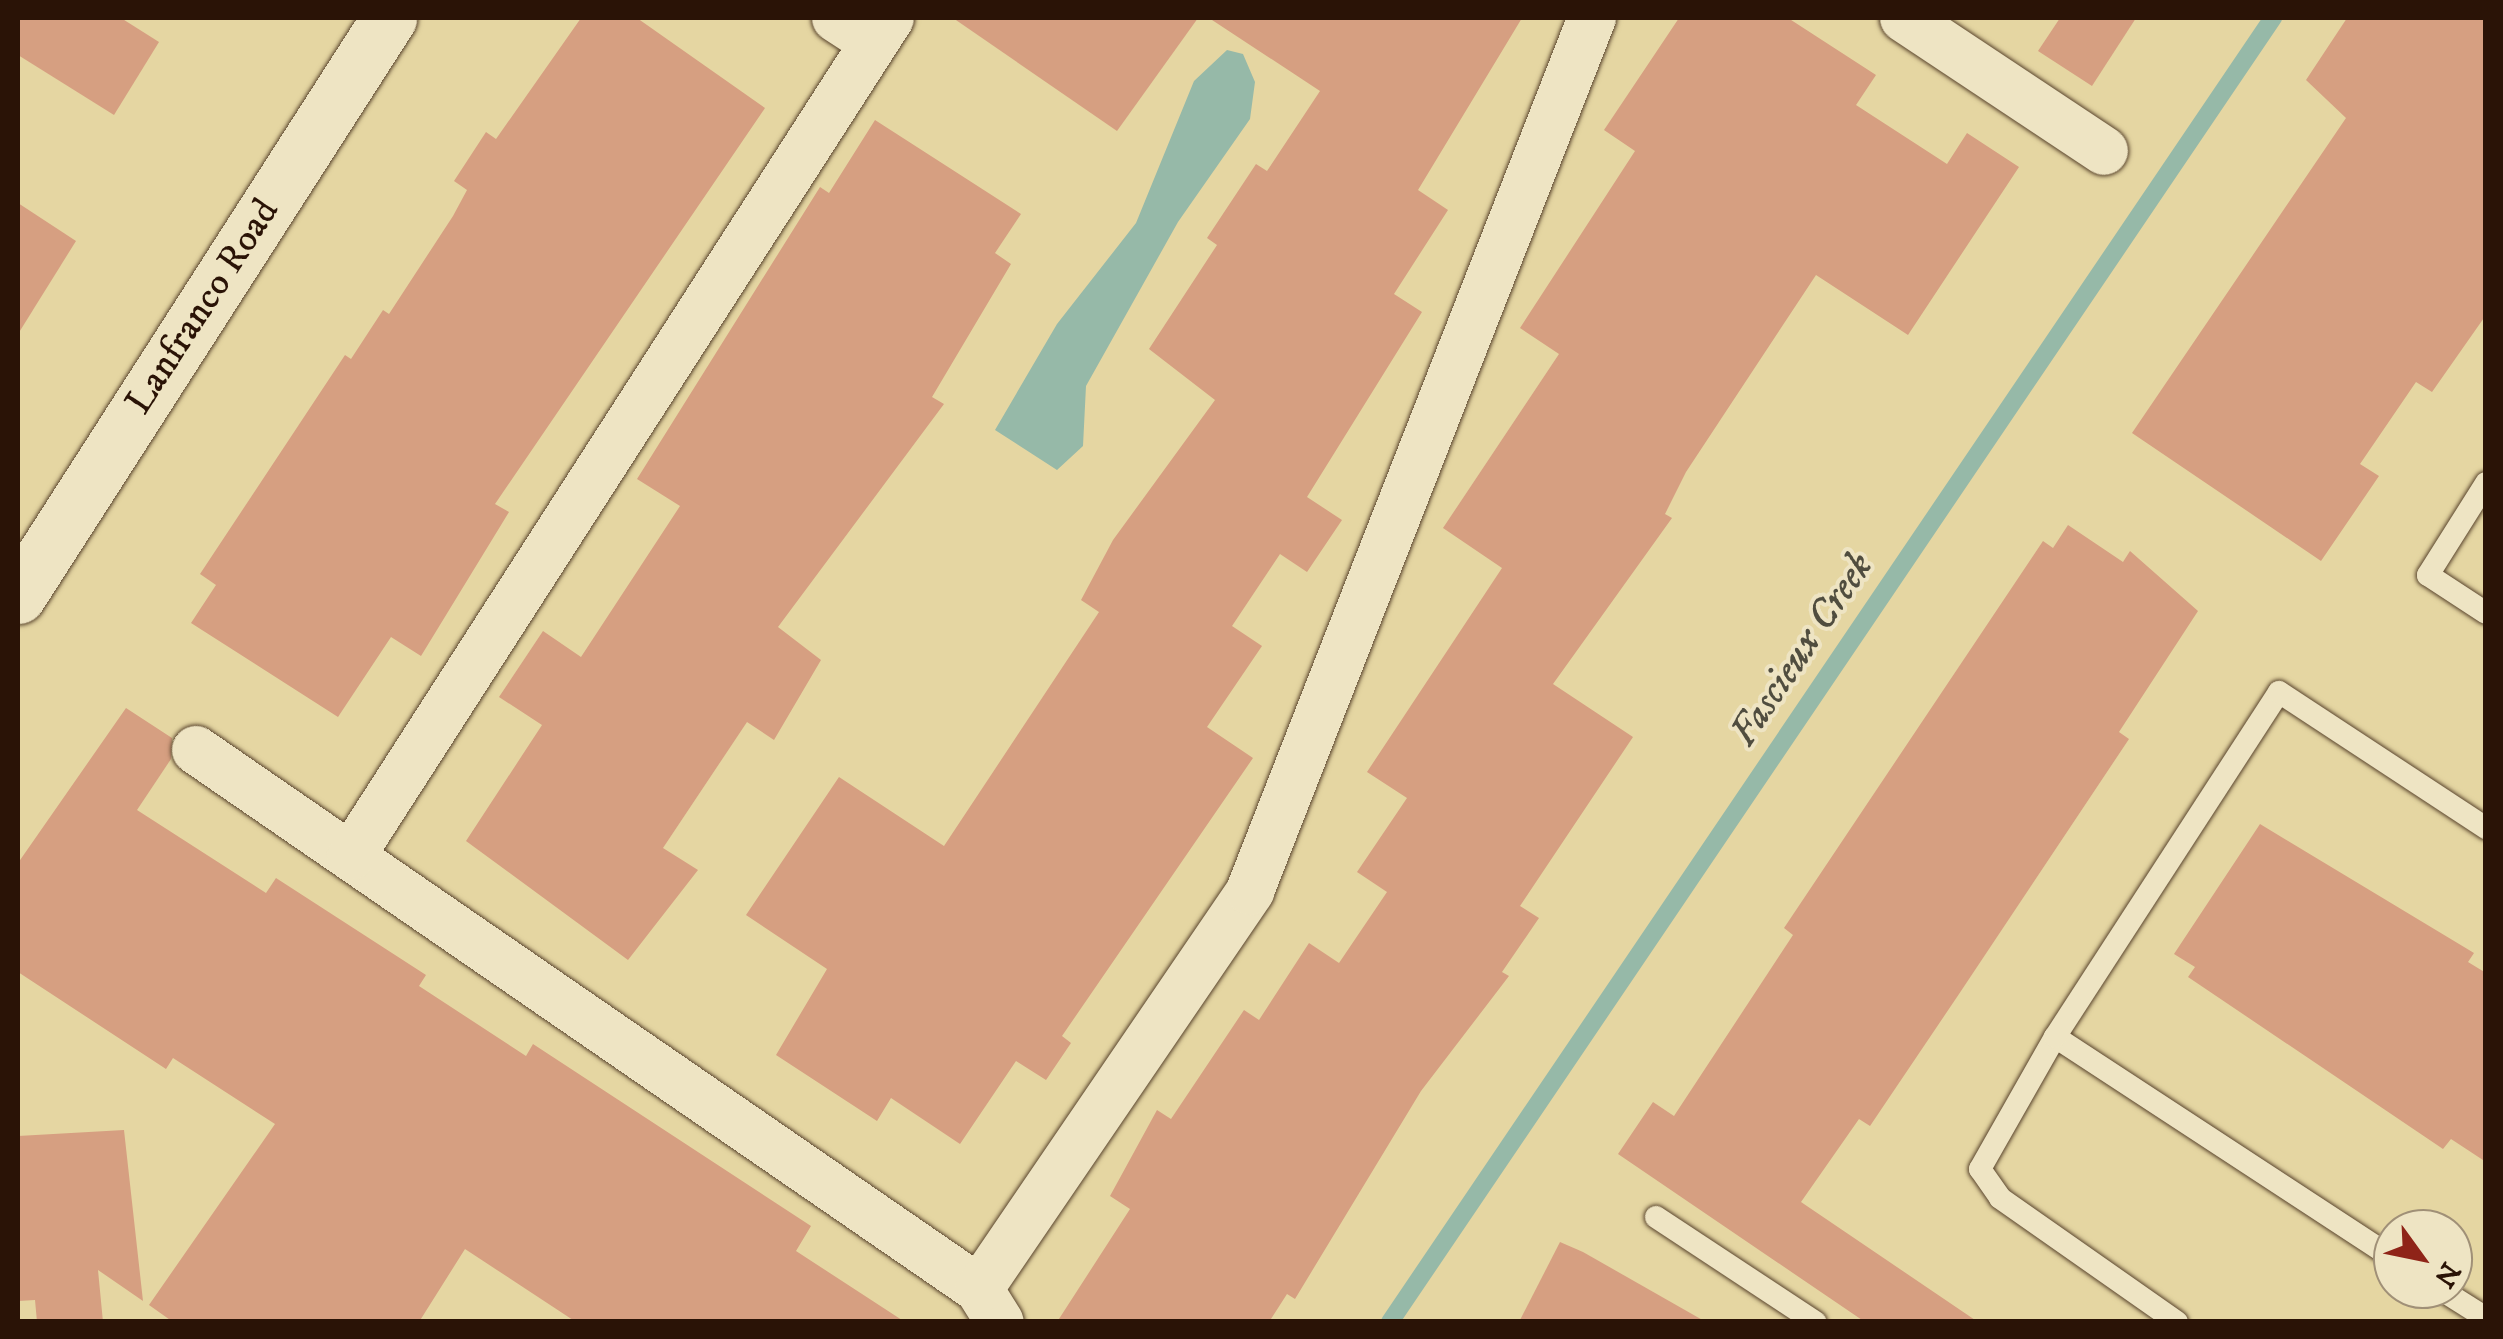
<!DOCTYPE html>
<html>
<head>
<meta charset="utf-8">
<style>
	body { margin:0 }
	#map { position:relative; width:2503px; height:1339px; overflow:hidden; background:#e5d6a2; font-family:"IM FELL DW Pica",serif }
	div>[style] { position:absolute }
	.water>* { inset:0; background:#96b9a8 }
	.stream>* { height:18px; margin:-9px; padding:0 9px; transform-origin:9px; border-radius:9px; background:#96b9a8 }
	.building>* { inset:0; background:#d69f81 }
	.roads { filter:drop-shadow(0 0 2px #59442d) drop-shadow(0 0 2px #59442d) }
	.service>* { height:22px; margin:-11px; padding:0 11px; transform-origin:11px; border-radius:11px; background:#eee4c3 }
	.minor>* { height:48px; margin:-24px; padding:0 24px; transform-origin:24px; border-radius:24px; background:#eee4c3 }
	.tertiary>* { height:55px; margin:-27.5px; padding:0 27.5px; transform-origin:27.5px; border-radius:27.5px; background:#eee4c3 }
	span { translate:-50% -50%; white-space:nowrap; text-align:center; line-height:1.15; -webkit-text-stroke:8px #eee4c3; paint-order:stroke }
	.street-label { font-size:38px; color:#2a1306 }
	.water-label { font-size:40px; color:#504d3f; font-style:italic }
	.frame { position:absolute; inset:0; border:20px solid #2a1306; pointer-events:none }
	.north { position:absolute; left:2373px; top:1209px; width:100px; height:100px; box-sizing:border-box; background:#eee4c3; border:2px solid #a09077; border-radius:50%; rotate:123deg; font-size:28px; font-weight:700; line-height:40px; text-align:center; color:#2a1306 }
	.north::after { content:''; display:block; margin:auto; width:35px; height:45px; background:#8f2418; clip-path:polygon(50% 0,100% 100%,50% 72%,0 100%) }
</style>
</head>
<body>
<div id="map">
	<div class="water">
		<div style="clip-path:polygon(1227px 50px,1243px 54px,1255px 82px,1250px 119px,1178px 222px,1086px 386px,1083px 446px,1057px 470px,995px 430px,1057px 324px,1136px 223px,1194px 81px)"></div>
	</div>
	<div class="stream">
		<div style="left:1390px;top:1322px;width:1575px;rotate:-55.9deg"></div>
	</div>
	<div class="building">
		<div style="clip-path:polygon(18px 18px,121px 18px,159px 42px,114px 115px,18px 55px)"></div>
		<div style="clip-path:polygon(581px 18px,637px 18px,765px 108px,495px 504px,509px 512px,421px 656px,391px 637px,338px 717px,191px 623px,216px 585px,200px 574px,345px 355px,351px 359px,383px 310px,389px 314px,453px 216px,467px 190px,454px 181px,486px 132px,496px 139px)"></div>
		<div style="clip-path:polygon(953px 18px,1198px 18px,1117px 131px)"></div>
		<div style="clip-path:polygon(1209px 18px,1522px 18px,1418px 190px,1448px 210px,1394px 294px,1422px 312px,1307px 497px,1342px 520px,1307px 572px,1280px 554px,1232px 626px,1262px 646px,1207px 727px,1253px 758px,1062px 1036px,1071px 1043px,1046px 1080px,1016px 1061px,960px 1144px,891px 1098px,877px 1121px,776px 1055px,827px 969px,746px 915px,839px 777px,944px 846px,1099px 612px,1081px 600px,1113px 540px,1215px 400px,1149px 349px,1217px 245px,1207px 238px,1256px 164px,1267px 171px,1320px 91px)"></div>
		<div style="clip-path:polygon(1679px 18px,1788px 18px,1876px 75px,1856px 105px,1947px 164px,1967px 133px,2019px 167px,1908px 335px,1816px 275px,1686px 472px,1665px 514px,1672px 518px,1553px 684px,1633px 737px,1520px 906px,1539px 918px,1502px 972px,1509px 976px,1421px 1091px,1295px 1299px,1287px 1294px,1269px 1322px,1057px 1322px,1130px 1209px,1110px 1196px,1157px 1110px,1171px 1119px,1244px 1010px,1259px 1020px,1309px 943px,1339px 963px,1387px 892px,1357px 872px,1407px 798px,1367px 772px,1502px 568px,1443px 528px,1559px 354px,1520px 328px,1635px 151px,1604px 130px)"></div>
		<div style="clip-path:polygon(2060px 18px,2136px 18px,2092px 86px,2038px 51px)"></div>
		<div style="clip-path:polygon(2347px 18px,2486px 18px,2486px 315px,2432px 392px,2416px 382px,2360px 464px,2379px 476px,2321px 561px,2132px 433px,2346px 118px,2306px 80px)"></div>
		<div style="clip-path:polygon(875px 120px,1021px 214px,995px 253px,1011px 264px,932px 397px,944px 404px,778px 627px,821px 660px,774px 740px,747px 722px,663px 848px,698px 870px,628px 960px,466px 841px,542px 725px,499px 697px,543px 631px,581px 657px,680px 506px,637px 479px,820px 187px,829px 193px)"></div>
		<div style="clip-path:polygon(18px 203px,76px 241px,18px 334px)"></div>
		<div style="clip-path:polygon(2068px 525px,2123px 562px,2130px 551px,2198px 611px,2119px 732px,2129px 739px,1957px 997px,1870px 1126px,1859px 1119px,1801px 1202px,1978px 1322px,1865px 1322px,1618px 1154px,1653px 1102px,1674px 1116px,1793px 935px,1784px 928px,2043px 541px,2053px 548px)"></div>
		<div style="clip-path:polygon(126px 708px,172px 738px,171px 759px,137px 810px,266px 893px,276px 878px,426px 975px,419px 986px,526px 1056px,533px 1044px,811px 1226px,796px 1251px,905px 1322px,576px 1322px,465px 1249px,419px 1322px,173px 1322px,149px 1305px,275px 1124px,173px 1058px,166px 1069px,18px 972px,18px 863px)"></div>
		<div style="clip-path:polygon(2260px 824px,2474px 953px,2468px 962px,2486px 973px,2486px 1162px,2451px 1139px,2443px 1149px,2188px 977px,2195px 967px,2174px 954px)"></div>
		<div style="clip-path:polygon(124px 1130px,143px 1301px,98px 1270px,103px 1322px,37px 1322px,35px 1300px,18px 1301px,18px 1136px)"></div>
		<div style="clip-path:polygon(1560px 1242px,1583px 1252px,1706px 1322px,1519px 1322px)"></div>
	</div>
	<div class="roads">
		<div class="service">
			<div style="left:2486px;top:483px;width:109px;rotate:122.2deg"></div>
			<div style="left:2428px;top:575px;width:69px;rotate:33.2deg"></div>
			<div style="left:2055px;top:1037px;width:152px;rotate:119.6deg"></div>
			<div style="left:1980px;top:1169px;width:35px;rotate:55deg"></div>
			<div style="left:2000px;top:1198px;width:216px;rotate:35deg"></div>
			<div style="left:1656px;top:1217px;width:191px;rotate:33.4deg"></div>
			<div style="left:2393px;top:1258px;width:404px;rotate:-146.8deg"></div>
			<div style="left:2055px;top:1037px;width:411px;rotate:-57deg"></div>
			<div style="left:2279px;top:692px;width:248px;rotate:33.3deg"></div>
			<div style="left:2440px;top:1289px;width:54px;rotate:32.2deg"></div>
		</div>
		<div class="minor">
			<div style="left:836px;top:18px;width:44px;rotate:33deg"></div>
			<div style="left:1904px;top:18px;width:240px;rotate:33.6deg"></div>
			<div style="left:196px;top:750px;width:951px;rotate:34.54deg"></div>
			<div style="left:979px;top:1289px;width:39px;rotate:58deg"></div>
			<div style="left:351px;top:856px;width:996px;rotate:-57.25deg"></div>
			<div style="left:979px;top:1289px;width:482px;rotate:-55.7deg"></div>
			<div style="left:1250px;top:891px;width:938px;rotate:-68.61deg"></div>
		</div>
		<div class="tertiary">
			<div style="left:18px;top:596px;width:687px;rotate:-57.3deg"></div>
		</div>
	</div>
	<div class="street-label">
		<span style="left:203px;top:307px;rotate:-57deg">Lanfranco Road</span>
	</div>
	<div class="water-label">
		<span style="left:1802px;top:650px;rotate:-56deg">Fascieux Creek</span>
	</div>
	<div class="frame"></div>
	<div class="north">N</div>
</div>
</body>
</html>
